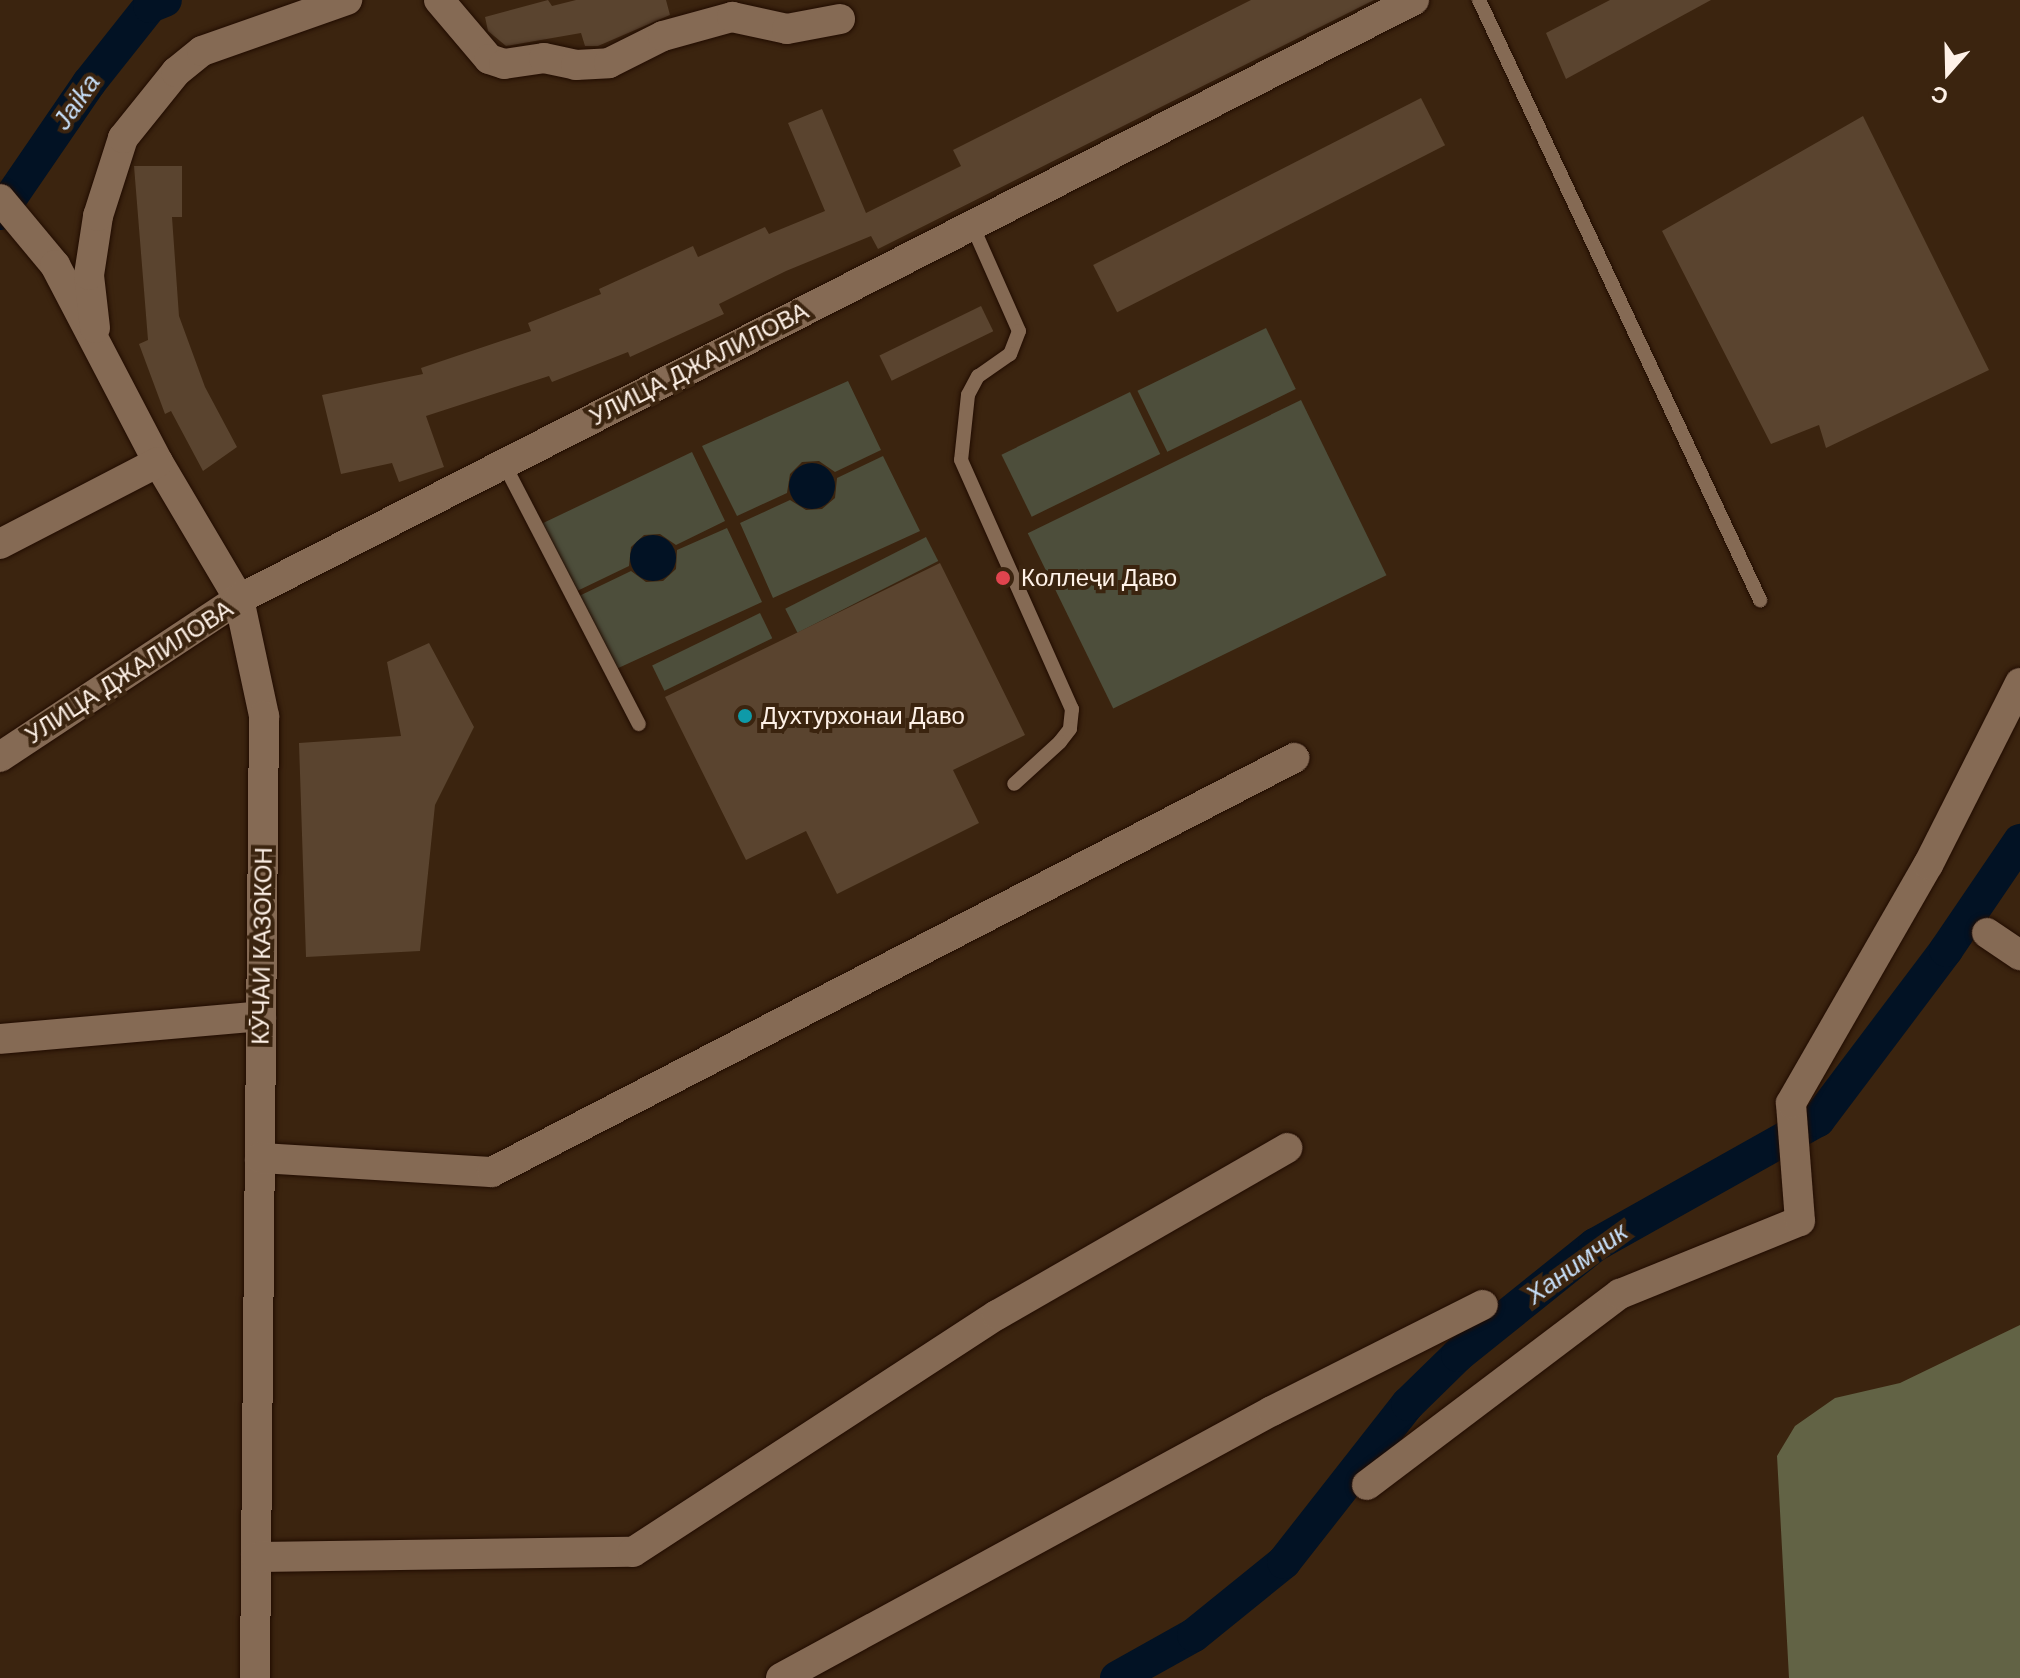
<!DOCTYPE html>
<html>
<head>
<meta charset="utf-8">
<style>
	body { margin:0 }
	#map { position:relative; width:2020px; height:1678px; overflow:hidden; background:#3b240f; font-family:Helvetica,sans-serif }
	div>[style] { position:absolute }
	.green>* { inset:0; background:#4d4e3b; transform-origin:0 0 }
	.forest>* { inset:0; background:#626345 }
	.water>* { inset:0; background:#021224 }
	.round { border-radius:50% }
	.canal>* { height:34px; margin:-17px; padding:0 17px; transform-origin:17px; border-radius:17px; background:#021224 }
	.building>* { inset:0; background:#5a442f; transform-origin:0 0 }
	.roads { filter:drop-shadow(0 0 2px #210c00) drop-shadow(0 0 2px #210c00) }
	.lane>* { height:14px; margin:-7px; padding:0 7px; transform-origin:7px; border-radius:7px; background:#856a54 }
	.street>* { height:30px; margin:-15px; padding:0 15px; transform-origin:15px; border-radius:15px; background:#856a54 }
	.dots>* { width:22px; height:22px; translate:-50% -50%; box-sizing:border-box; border:4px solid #3b240f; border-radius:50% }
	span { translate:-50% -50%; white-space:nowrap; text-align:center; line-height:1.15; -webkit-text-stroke:8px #3b240f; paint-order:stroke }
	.street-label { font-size:24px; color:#fef1e7 }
	.poi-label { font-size:24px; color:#fef1e7 }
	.left { translate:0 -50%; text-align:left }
	.water-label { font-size:26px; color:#c7dff9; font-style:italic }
	.north { position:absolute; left:1908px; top:32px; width:80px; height:80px; -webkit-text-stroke:6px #3b240f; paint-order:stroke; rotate:200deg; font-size:22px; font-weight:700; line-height:32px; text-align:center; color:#fef1e7 }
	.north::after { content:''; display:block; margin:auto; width:28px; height:36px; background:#fef1e7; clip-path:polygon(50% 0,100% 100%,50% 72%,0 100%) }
</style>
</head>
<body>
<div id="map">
	<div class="green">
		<div style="left:1266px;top:328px;width:68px;height:143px;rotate:64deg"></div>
		<div style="clip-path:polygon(848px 381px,881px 450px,835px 472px,819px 461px,802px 462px,790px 474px,787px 493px,737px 516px,702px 446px)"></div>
		<div style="left:1130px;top:392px;width:69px;height:143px;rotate:64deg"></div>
		<div style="left:1301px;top:400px;width:195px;height:304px;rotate:64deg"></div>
		<div style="clip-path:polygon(692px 452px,725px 521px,676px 545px,660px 534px,644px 535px,631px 547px,629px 566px,575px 592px,539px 525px)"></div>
		<div style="clip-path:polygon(883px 456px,920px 531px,773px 598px,740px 523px,790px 500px,806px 510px,822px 509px,835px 498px,837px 478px)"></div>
		<div style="clip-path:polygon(727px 528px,762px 602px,614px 670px,577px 597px,631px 571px,646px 582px,663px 581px,676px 569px,677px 550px)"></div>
		<div style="left:926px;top:537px;width:27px;height:158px;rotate:63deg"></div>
		<div style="left:760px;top:613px;width:28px;height:120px;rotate:64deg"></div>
	</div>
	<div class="forest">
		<div style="clip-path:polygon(2020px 1325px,2020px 1678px,1789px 1678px,1777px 1456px,1795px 1426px,1835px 1398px,1900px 1383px)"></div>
	</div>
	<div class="water">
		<div class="round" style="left:789px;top:463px;width:46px;height:46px"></div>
		<div class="round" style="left:630px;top:535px;width:46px;height:46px"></div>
	</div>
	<div class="canal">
		<div style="left:0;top:213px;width:158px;rotate:-55.6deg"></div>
		<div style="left:89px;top:83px;width:98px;rotate:-51.6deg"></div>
		<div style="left:150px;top:6px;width:16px;rotate:-22deg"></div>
		<div style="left:1117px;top:1678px;width:88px;rotate:-29.2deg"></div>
		<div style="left:1194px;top:1635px;width:116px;rotate:-39deg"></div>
		<div style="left:1284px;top:1562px;width:201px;rotate:-51.9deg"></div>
		<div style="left:1408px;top:1404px;width:70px;rotate:-44.4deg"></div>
		<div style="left:1458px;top:1355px;width:176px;rotate:-38.8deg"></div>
		<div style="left:1595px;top:1245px;width:256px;rotate:-29.3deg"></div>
		<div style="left:1818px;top:1120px;width:213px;rotate:-53deg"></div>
		<div style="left:1946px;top:950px;width:132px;rotate:-55.8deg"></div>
	</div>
	<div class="building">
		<div style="clip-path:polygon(548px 0,552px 6px,576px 0,666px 0,670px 15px,598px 46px,585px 46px,581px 33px,506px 46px,488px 31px,485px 17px)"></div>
		<div style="clip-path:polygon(1251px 0,1374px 0,878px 249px,871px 236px,786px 271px,719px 304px,724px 314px,630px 357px,628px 352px,552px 382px,549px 376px,426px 416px,444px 467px,399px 482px,392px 463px,341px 474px,322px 395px,423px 374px,421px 368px,531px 331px,528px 323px,601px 294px,599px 289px,693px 246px,698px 257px,765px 227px,769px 234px,825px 211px,788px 123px,822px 109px,866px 213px,961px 166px,953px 150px)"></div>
		<div style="clip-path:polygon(1610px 0,1711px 0,1566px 79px,1546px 33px)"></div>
		<div style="left:1421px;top:98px;width:53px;height:368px;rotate:63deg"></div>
		<div style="clip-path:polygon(1863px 116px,1989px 370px,1826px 448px,1819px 425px,1771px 444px,1662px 231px)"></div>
		<div style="clip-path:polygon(134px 166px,182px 166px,182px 217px,172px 217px,179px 316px,205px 387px,237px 447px,203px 471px,171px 411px,165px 414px,139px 344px,148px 340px)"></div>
		<div style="left:981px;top:306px;width:28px;height:113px;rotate:64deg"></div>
		<div style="clip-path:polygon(940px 563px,1025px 735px,953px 770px,979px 823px,837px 894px,806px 831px,746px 860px,665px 697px)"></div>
		<div style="clip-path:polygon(429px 643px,474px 727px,435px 805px,420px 951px,306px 957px,299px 743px,401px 736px,387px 662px)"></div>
	</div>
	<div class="roads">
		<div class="lane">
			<div style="left:1479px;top:0;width:663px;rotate:64.9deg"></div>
			<div style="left:972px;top:225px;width:116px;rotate:66.1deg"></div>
			<div style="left:1019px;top:331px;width:25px;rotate:111deg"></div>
			<div style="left:1010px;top:354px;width:39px;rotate:145deg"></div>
			<div style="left:978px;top:376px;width:21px;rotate:118deg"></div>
			<div style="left:968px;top:395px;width:65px;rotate:96.1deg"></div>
			<div style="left:961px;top:460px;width:273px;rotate:66deg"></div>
			<div style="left:1072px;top:709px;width:20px;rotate:96deg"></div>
			<div style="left:1070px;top:729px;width:16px;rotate:128deg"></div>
			<div style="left:1060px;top:742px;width:62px;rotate:137.6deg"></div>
			<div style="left:504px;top:464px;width:293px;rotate:62.6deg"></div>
		</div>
		<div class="street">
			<div style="left:439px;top:0;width:77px;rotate:49.7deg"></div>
			<div style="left:489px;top:59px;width:16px;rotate:18deg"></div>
			<div style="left:504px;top:64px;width:40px;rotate:-8.5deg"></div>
			<div style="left:544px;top:58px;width:33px;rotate:12deg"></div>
			<div style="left:576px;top:65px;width:33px;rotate:-3deg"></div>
			<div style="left:609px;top:63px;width:60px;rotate:-26.6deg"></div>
			<div style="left:663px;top:36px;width:72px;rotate:-15.4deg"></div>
			<div style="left:732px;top:17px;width:56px;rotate:12.3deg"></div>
			<div style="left:787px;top:29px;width:54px;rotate:-10.7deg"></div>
			<div style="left:0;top:199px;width:86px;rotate:50.2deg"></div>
			<div style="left:55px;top:265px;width:222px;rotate:62.4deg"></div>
			<div style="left:158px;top:462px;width:159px;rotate:59.4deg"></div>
			<div style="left:239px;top:599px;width:120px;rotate:77.9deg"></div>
			<div style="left:264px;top:716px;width:962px;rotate:90.54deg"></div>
			<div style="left:95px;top:328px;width:53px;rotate:-96.5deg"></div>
			<div style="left:89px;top:275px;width:60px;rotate:-81.3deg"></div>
			<div style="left:98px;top:216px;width:82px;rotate:-72.2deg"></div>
			<div style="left:123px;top:138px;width:85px;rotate:-51.2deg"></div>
			<div style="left:176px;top:72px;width:33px;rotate:-39deg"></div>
			<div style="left:202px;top:51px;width:154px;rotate:-19.4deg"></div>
			<div style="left:0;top:544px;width:178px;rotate:-27.4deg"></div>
			<div style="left:0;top:757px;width:287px;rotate:-33.5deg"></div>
			<div style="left:239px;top:599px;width:1319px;rotate:-27.01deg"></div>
			<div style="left:1987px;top:933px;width:40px;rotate:34deg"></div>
			<div style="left:0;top:1039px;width:262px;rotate:-5deg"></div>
			<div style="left:260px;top:1158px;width:232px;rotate:3.5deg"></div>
			<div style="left:492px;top:1172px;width:903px;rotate:-27.3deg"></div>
			<div style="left:1367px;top:1485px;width:317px;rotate:-37.1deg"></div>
			<div style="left:1620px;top:1294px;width:194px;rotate:-22.1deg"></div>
			<div style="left:1800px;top:1221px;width:118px;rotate:-94.4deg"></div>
			<div style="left:1791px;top:1103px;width:275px;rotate:-60.1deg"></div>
			<div style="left:1928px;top:865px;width:204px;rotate:-63.2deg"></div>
			<div style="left:256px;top:1557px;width:377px;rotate:-0.8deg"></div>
			<div style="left:633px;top:1552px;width:434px;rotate:-33.1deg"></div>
			<div style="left:997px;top:1315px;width:335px;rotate:-29.9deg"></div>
			<div style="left:781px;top:1678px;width:559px;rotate:-28.54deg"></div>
			<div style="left:1272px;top:1411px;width:236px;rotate:-26.7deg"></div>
		</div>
	</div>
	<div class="dots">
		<div style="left:1003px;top:578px;background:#e0444e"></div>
		<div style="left:745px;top:716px;background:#0f9aa8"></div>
	</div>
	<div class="street-label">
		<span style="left:699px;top:364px;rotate:-27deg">УЛИЦА ДЖАЛИЛОВА</span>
		<span style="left:129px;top:672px;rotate:-33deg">УЛИЦА ДЖАЛИЛОВА</span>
		<span style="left:262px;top:946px;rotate:-89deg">КӮЧАИ КАЗОКОН</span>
	</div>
	<div class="poi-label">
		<span class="left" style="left:1021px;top:578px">Коллеҷи Даво</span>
		<span class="left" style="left:761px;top:716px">Духтурхонаи Даво</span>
	</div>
	<div class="water-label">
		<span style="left:77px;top:102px;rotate:-55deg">Jaika</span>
		<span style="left:1577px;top:1264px;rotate:-36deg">Ханимчик</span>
	</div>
	<div class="north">С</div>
</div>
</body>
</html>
